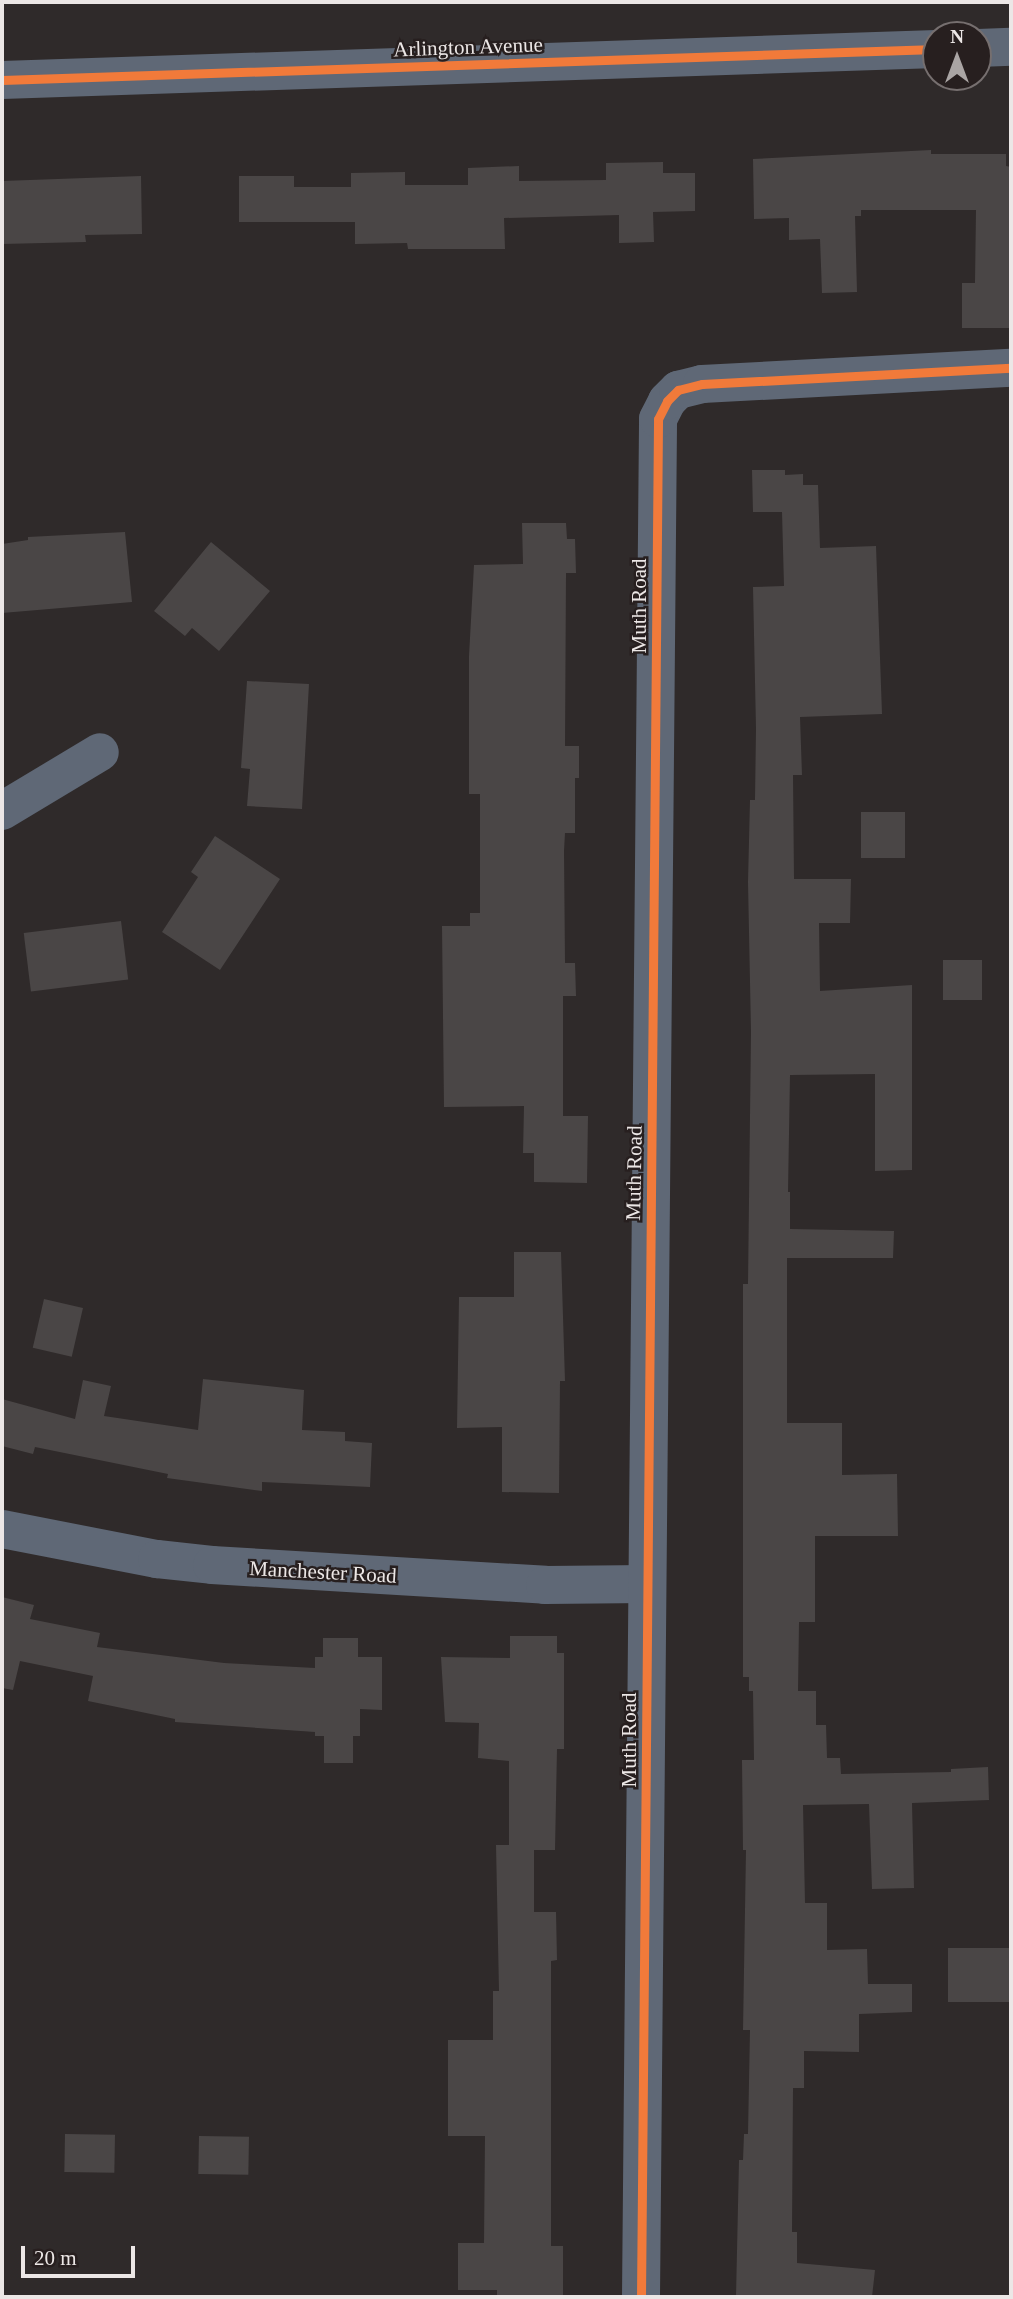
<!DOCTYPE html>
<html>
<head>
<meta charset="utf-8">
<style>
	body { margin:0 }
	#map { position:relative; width:1013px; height:2299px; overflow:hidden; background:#2f2a2a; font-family:"Times New Roman",serif }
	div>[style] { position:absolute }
	.building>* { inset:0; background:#4a4646; transform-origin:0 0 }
	.minor>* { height:38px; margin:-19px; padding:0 19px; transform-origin:19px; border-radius:19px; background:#5f6876 }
	.cycleway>* { height:9px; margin:-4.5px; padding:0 4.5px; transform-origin:4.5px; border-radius:4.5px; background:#f17a3a }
	span { translate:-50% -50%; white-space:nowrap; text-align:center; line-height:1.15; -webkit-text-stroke:5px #271f1f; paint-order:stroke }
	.street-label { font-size:21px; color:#ece7e6 }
	.frame { position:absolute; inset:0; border:4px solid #ece7e6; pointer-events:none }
	.north { position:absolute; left:922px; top:21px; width:70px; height:70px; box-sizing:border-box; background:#271f1f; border:2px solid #766f6f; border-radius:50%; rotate:0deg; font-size:19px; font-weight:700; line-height:28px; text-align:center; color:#ece7e6 }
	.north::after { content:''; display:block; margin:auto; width:24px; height:32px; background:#aaa5a4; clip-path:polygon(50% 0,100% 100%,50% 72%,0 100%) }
	.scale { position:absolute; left:21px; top:2246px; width:114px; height:32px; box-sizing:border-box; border:4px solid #ece7e6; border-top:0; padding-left:9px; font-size:21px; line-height:24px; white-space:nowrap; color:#ece7e6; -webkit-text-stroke:5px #271f1f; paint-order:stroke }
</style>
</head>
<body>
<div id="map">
	<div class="building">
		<div style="clip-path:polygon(931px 150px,931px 154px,1006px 154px,1006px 166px,1011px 167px,1009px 328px,962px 328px,962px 283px,975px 283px,976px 210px,861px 210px,861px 216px,855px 216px,857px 292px,822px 293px,820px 239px,789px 240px,789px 218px,754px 219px,753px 159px)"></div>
		<div style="clip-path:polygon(663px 162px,663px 173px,695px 173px,695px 211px,653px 212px,654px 242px,619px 243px,619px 215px,504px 218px,505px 249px,408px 249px,407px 243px,355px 244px,355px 222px,239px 222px,239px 176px,294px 176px,294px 187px,351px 187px,351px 173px,405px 172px,405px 185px,468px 185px,468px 168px,519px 166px,519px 181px,606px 180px,606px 163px)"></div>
		<div style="clip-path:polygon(141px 176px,142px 234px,85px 235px,86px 242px,2px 244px,2px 181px)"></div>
		<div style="clip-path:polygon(752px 470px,785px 470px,785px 475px,803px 474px,803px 485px,818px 485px,820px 548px,876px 546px,882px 714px,800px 717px,802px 775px,793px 775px,794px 879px,851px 879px,850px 923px,819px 923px,820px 991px,912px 985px,912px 1170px,875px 1171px,875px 1074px,790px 1075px,788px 1192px,790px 1192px,790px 1229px,894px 1231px,893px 1258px,787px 1258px,787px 1423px,842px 1423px,842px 1475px,897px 1474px,898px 1536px,815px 1536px,815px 1622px,799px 1622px,798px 1691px,816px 1691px,816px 1725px,826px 1725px,827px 1758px,840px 1758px,841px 1774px,951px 1772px,951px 1769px,988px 1767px,989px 1800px,912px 1803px,914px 1888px,872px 1889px,869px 1804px,803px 1805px,805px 1903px,827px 1903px,827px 1950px,867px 1949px,868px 1984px,912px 1984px,912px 2012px,859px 2014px,859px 2052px,804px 2051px,804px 2088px,793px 2088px,792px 2232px,797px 2232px,797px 2263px,875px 2270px,872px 2297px,736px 2297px,739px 2160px,743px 2160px,744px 2134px,748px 2134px,750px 2030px,743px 2030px,746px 1850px,743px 1850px,742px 1760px,754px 1760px,753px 1691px,749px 1691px,749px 1677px,743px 1677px,743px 1284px,748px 1284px,751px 1032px,748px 882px,750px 800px,755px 800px,756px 729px,753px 587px,784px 586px,782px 512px,753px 512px)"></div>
		<div style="clip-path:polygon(522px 523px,566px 523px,567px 539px,575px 539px,576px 573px,566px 573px,565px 746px,579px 746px,579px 778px,575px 778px,575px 833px,565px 833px,564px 851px,565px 963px,575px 963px,576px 996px,563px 996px,563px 1116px,588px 1116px,587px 1183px,534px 1182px,534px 1153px,523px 1153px,524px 1106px,444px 1107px,442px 926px,470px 926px,470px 913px,480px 913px,480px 794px,469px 794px,469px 656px,474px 565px,523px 564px)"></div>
		<div style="clip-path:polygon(125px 532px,132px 602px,2px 613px,2px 544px,28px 540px,28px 537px)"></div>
		<div style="clip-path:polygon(211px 542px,270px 591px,219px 651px,192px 628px,185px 636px,154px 611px)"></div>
		<div style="clip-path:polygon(247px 681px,309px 684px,302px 809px,247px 806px,250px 769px,241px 768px)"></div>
		<div style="left:861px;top:812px;width:44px;height:46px"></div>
		<div style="clip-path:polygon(215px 836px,280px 879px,220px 970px,162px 932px,198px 877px,191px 872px)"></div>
		<div style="left:121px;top:921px;width:59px;height:98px;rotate:83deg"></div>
		<div style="left:943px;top:960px;width:39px;height:40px"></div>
		<div style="clip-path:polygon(514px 1252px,561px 1252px,565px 1381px,560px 1381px,559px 1493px,502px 1492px,502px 1427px,457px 1428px,459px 1297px,514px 1297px)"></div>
		<div style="left:44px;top:1299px;width:40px;height:50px;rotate:13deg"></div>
		<div style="clip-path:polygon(203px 1379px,304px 1390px,302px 1430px,345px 1432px,345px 1441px,372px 1443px,370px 1487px,262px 1482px,262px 1491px,167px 1478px,168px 1474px,35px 1447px,33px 1454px,2px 1446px,2px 1399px,75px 1419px,83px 1380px,111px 1386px,104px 1416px,198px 1430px)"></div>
		<div style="clip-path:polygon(2px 1597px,34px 1605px,30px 1619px,100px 1633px,97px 1647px,224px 1663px,315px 1668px,315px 1657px,323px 1657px,323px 1638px,358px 1638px,358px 1657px,382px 1657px,382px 1710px,360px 1709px,360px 1736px,353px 1736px,353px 1763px,324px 1763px,324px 1736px,315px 1736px,315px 1732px,175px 1722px,175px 1719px,88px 1701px,93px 1676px,20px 1661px,13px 1690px,2px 1688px)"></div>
		<div style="clip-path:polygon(510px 1636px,557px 1636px,557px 1653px,564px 1653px,564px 1749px,557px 1749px,555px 1850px,534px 1850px,534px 1912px,556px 1912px,557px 1960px,551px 1961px,551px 2246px,563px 2246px,563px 2297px,497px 2297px,497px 2290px,458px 2290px,458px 2243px,484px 2243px,485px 2136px,448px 2136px,448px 2040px,493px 2040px,493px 1991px,499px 1991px,496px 1845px,509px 1845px,509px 1761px,478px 1758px,479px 1723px,445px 1722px,441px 1657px,510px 1658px)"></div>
		<div style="left:948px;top:1948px;width:63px;height:54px"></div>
		<div style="left:65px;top:2134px;width:50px;height:38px;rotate:1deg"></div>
		<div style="left:199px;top:2136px;width:50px;height:38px;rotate:1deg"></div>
	</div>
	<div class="minor">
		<div style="left:978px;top:48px;width:33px;rotate:-2deg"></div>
		<div style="left:2px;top:80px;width:935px;rotate:-1.9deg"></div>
		<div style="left:2px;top:811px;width:114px;rotate:-31deg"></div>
		<div style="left:2px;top:1529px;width:158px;rotate:11deg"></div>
		<div style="left:157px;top:1559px;width:55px;rotate:6.2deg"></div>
		<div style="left:212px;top:1565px;width:334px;rotate:3.4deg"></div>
		<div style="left:545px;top:1585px;width:102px;rotate:-0.6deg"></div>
		<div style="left:641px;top:2297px;width:1878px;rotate:-89.48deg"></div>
		<div style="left:658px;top:419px;width:20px;rotate:-63deg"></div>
		<div style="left:667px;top:401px;width:16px;rotate:-45deg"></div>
		<div style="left:678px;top:390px;width:25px;rotate:-14deg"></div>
		<div style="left:702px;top:384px;width:309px;rotate:-3deg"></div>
	</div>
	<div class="cycleway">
		<div style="left:2px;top:80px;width:935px;rotate:-1.9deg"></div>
		<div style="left:641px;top:2297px;width:1878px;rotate:-89.48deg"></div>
		<div style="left:658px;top:419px;width:20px;rotate:-63deg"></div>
		<div style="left:667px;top:401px;width:16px;rotate:-45deg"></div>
		<div style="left:678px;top:390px;width:25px;rotate:-14deg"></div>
		<div style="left:702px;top:384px;width:309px;rotate:-3deg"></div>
	</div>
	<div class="street-label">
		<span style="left:468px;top:47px;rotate:-2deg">Arlington Avenue</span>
		<span style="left:639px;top:606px;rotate:-90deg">Muth Road</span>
		<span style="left:634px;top:1173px;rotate:-89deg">Muth Road</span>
		<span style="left:323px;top:1572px;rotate:3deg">Manchester Road</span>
		<span style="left:629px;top:1740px;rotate:-90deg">Muth Road</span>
	</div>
	<div class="frame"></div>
	<div class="north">N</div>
	<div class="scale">20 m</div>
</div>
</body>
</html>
